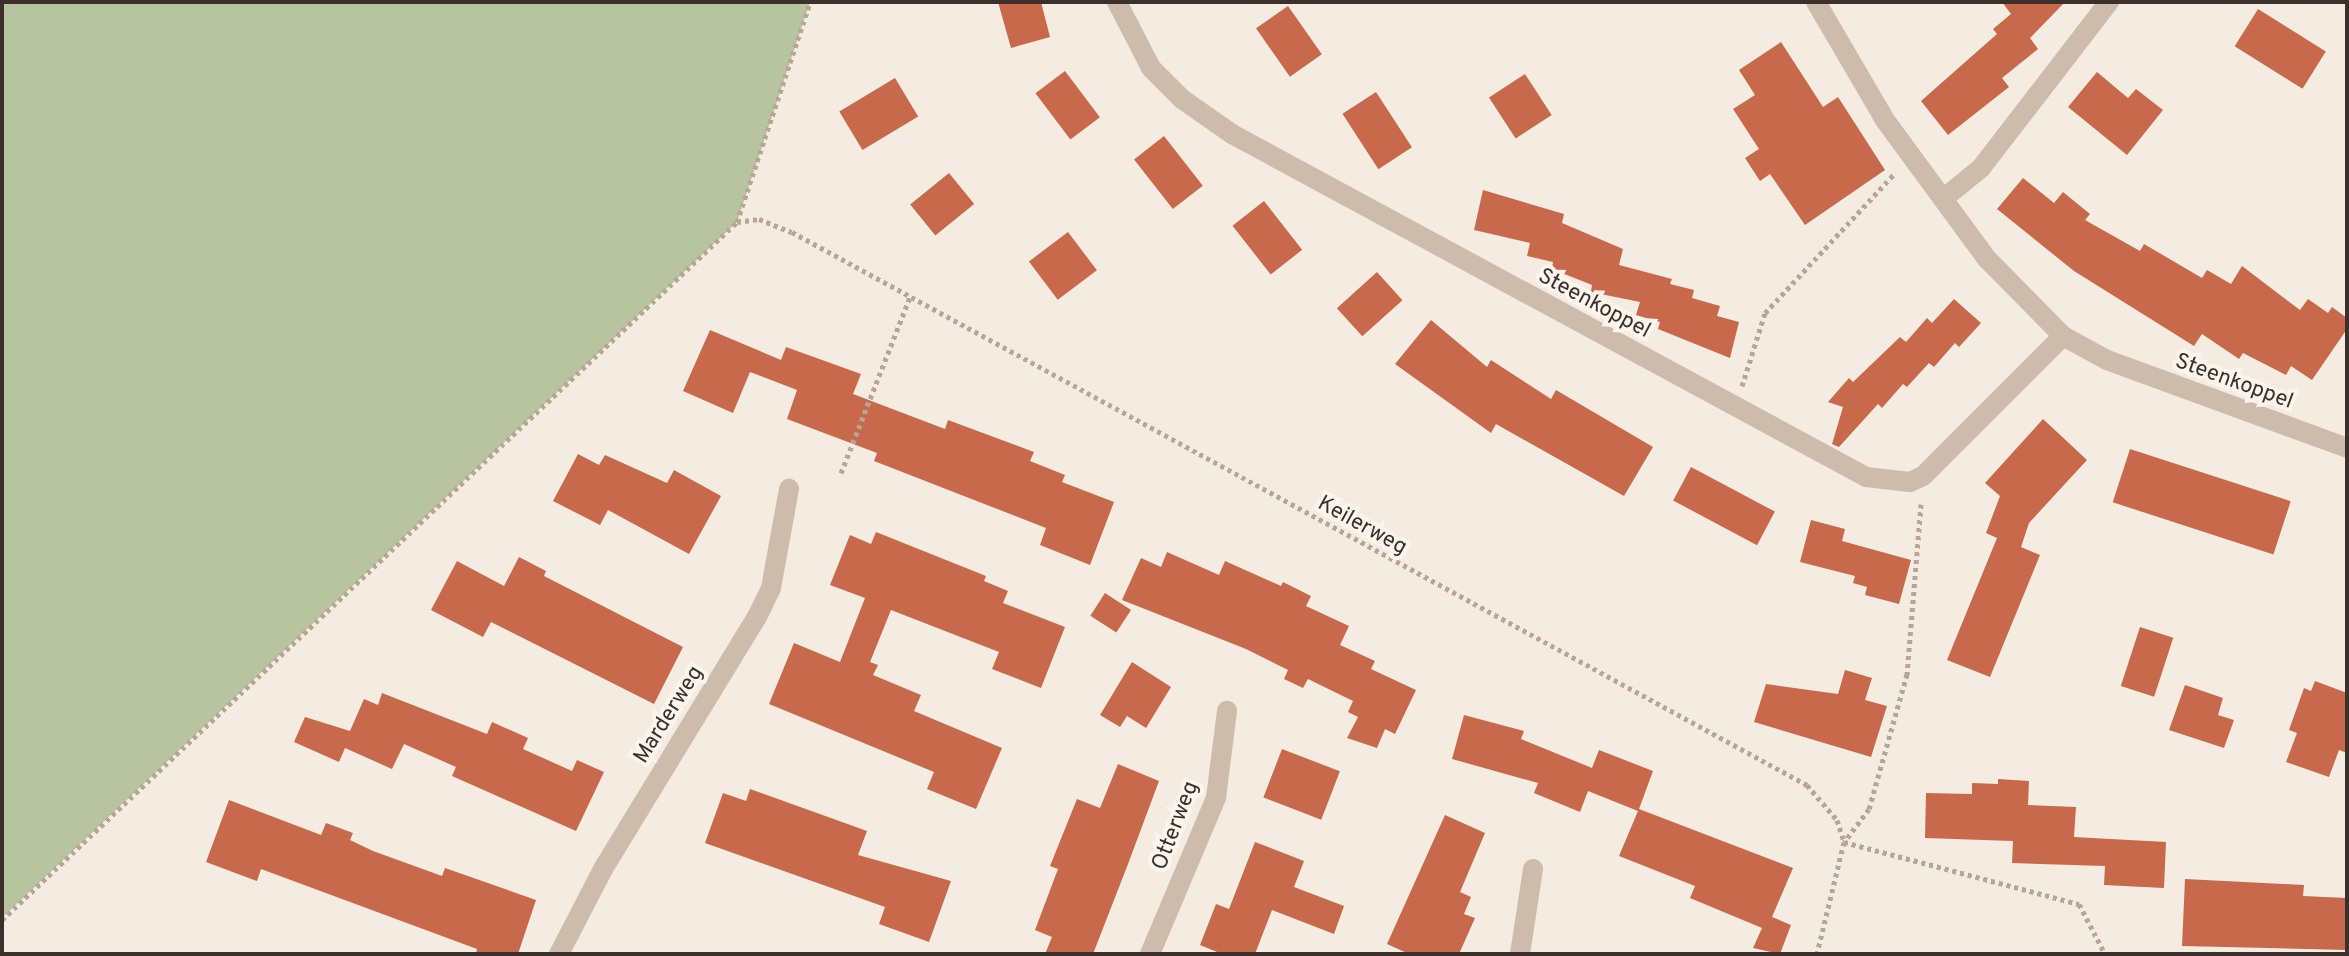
<!DOCTYPE html>
<html>
<head>
<meta charset="utf-8">
<style>
	body { margin:0 }
	#map { position:relative; width:2349px; height:956px; overflow:hidden; background:#f4ebe1; font-family:Overpass,sans-serif }
	div>[style] { position:absolute }
	.green>* { inset:0; background:#b8c4a0 }
	.building>* { inset:0; background:#c8694b; transform-origin:0 0 }
	.path>* { height:5px; margin-top:-2.5px; transform-origin:0; background:repeating-linear-gradient(90deg,#b9a596 0 4px,transparent 0 8px) }
	.minor>* { height:20px; margin:-10px; padding:0 10px; transform-origin:10px; border-radius:10px; background:#cdbbac }
	span { translate:-50% -50%; white-space:nowrap; text-align:center; line-height:1.15; -webkit-text-stroke:8px #fbf5ee; paint-order:stroke }
	.street-label { font-size:22px; color:#3b302b }
	.frame { position:absolute; inset:0; border:4px solid #3b302b; pointer-events:none }
</style>
</head>
<body>
<div id="map">
	<div class="green">
		<div style="clip-path:polygon(2px 2px,810px 2px,737px 222px,2px 918px)"></div>
	</div>
	<div class="building">
		<div style="clip-path:polygon(998px 2px,1041px 2px,1050px 37px,1011px 48px)"></div>
		<div style="clip-path:polygon(2002px 2px,2065px 2px,2030px 38px,2038px 49px,2002px 78px,2009px 87px,1948px 135px,1921px 101px,1997px 34px,1993px 29px,2011px 14px)"></div>
		<div style="left:1288px;top:6px;width:59px;height:39px;rotate:55deg"></div>
		<div style="left:2258px;top:9px;width:80px;height:44px;rotate:32deg"></div>
		<div style="clip-path:polygon(1781px 42px,1823px 107px,1838px 97px,1885px 170px,1805px 225px,1770px 174px,1760px 181px,1745px 158px,1759px 149px,1733px 109px,1755px 95px,1739px 70px)"></div>
		<div style="left:1065px;top:71px;width:58px;height:37px;rotate:53deg"></div>
		<div style="clip-path:polygon(2097px 72px,2128px 98px,2136px 89px,2163px 110px,2127px 155px,2068px 107px)"></div>
		<div style="left:1525px;top:74px;width:49px;height:43px;rotate:57deg"></div>
		<div style="left:895px;top:78px;width:45px;height:65px;rotate:59deg"></div>
		<div style="left:1376px;top:92px;width:66px;height:40px;rotate:57deg"></div>
		<div style="left:1164px;top:136px;width:63px;height:38px;rotate:52deg"></div>
		<div style="left:949px;top:173px;width:40px;height:50px;rotate:51deg"></div>
		<div style="clip-path:polygon(2023px 178px,2054px 203px,2063px 192px,2090px 214px,2085px 220px,2140px 251px,2144px 244px,2202px 278px,2207px 270px,2231px 284px,2242px 266px,2300px 310px,2308px 299px,2328px 313px,2332px 307px,2347px 318px,2347px 329px,2312px 380px,2291px 366px,2286px 375px,2243px 353px,2239px 359px,2202px 334px,2194px 346px,2074px 271px,1997px 209px)"></div>
		<div style="clip-path:polygon(1483px 190px,1564px 214px,1562px 223px,1623px 249px,1619px 265px,1672px 279px,1670px 284px,1694px 290px,1692px 298px,1720px 306px,1717px 316px,1739px 322px,1730px 358px,1658px 329px,1660px 322px,1636px 315px,1640px 302px,1591px 292px,1592px 285px,1552px 269px,1553px 262px,1527px 256px,1530px 243px,1474px 230px)"></div>
		<div style="left:1264px;top:201px;width:62px;height:40px;rotate:52deg"></div>
		<div style="left:1068px;top:232px;width:48px;height:49px;rotate:53deg"></div>
		<div style="left:1377px;top:272px;width:38px;height:54px;rotate:48deg"></div>
		<div style="clip-path:polygon(1954px 299px,1981px 323px,1959px 347px,1955px 343px,1934px 367px,1929px 363px,1907px 387px,1903px 384px,1882px 408px,1878px 404px,1839px 447px,1832px 444px,1843px 407px,1828px 402px,1849px 378px,1853px 382px,1900px 337px,1906px 342px,1927px 318px,1932px 323px)"></div>
		<div style="clip-path:polygon(1431px 320px,1487px 367px,1491px 360px,1551px 399px,1556px 390px,1653px 447px,1624px 496px,1496px 424px,1491px 433px,1395px 364px)"></div>
		<div style="clip-path:polygon(710px 330px,781px 360px,786px 347px,861px 374px,853px 394px,945px 429px,948px 420px,1034px 452px,1030px 461px,1065px 475px,1062px 482px,1114px 502px,1090px 565px,1040px 545px,1046px 528px,874px 461px,877px 453px,787px 419px,797px 390px,750px 372px,733px 413px,683px 391px)"></div>
		<div style="clip-path:polygon(2043px 419px,2087px 460px,2029px 523px,2021px 547px,2040px 555px,1990px 677px,1947px 660px,1997px 538px,1986px 533px,2000px 496px,1985px 483px)"></div>
		<div style="left:2130px;top:449px;width:169px;height:56px;rotate:18deg"></div>
		<div style="clip-path:polygon(578px 454px,599px 465px,605px 455px,667px 483px,674px 470px,721px 496px,689px 554px,608px 510px,600px 525px,553px 501px)"></div>
		<div style="left:1691px;top:467px;width:95px;height:38px;rotate:28deg"></div>
		<div style="clip-path:polygon(1811px 520px,1845px 529px,1842px 541px,1911px 560px,1899px 604px,1865px 595px,1867px 587px,1853px 583px,1855px 576px,1800px 562px)"></div>
		<div style="clip-path:polygon(876px 532px,986px 576px,984px 581px,1008px 591px,1003px 603px,1065px 627px,1041px 688px,992px 669px,999px 652px,891px 610px,870px 662px,878px 665px,873px 675px,921px 695px,914px 711px,1002px 748px,976px 809px,927px 789px,934px 772px,769px 704px,794px 643px,840px 662px,865px 598px,830px 585px,850px 535px,871px 544px)"></div>
		<div style="clip-path:polygon(1167px 552px,1219px 575px,1225px 561px,1281px 586px,1283px 582px,1311px 596px,1306px 606px,1349px 626px,1340px 645px,1375px 661px,1371px 669px,1416px 690px,1395px 734px,1385px 729px,1377px 748px,1347px 738px,1358px 717px,1348px 712px,1353px 701px,1308px 679px,1303px 688px,1284px 679px,1288px 670px,1246px 649px,1122px 600px,1141px 558px,1161px 567px)"></div>
		<div style="clip-path:polygon(519px 557px,546px 571px,544px 576px,683px 647px,654px 704px,491px 622px,483px 637px,431px 610px,457px 561px,504px 586px)"></div>
		<div style="left:1105px;top:593px;width:31px;height:27px;rotate:33deg"></div>
		<div style="left:2140px;top:627px;width:35px;height:62px;rotate:18deg"></div>
		<div style="clip-path:polygon(1132px 662px,1171px 687px,1146px 728px,1127px 716px,1120px 727px,1100px 715px)"></div>
		<div style="clip-path:polygon(1845px 670px,1872px 678px,1865px 700px,1887px 706px,1871px 757px,1754px 722px,1766px 684px,1838px 694px)"></div>
		<div style="clip-path:polygon(2315px 681px,2347px 693px,2347px 753px,2339px 750px,2329px 777px,2286px 762px,2297px 733px,2289px 730px,2304px 688px,2311px 691px)"></div>
		<div style="clip-path:polygon(2185px 685px,2223px 698px,2218px 715px,2234px 720px,2224px 748px,2169px 730px)"></div>
		<div style="clip-path:polygon(382px 693px,487px 734px,492px 722px,528px 738px,523px 749px,572px 771px,577px 760px,604px 772px,576px 831px,452px 776px,456px 767px,404px 744px,392px 769px,345px 748px,339px 762px,294px 742px,305px 717px,350px 731px,364px 699px,378px 705px)"></div>
		<div style="clip-path:polygon(1464px 715px,1524px 731px,1521px 739px,1592px 768px,1599px 750px,1653px 771px,1639px 809px,1793px 868px,1772px 917px,1791px 925px,1780px 954px,1753px 948px,1762px 928px,1690px 898px,1695px 886px,1619px 856px,1638px 811px,1588px 791px,1580px 812px,1534px 793px,1538px 783px,1452px 759px)"></div>
		<div style="left:1282px;top:749px;width:62px;height:52px;rotate:21deg"></div>
		<div style="clip-path:polygon(1118px 764px,1159px 781px,1128px 864px,1093px 954px,1045px 954px,1052px 937px,1035px 930px,1058px 869px,1050px 866px,1077px 799px,1100px 808px)"></div>
		<div style="clip-path:polygon(1998px 779px,2029px 781px,2028px 805px,2076px 807px,2074px 837px,2166px 842px,2164px 888px,2104px 885px,2105px 866px,2012px 863px,2013px 841px,1925px 838px,1926px 793px,1972px 794px,1972px 783px,1998px 784px)"></div>
		<div style="clip-path:polygon(750px 789px,867px 831px,858px 855px,951px 881px,929px 942px,879px 924px,885px 907px,705px 843px,723px 793px,746px 801px)"></div>
		<div style="clip-path:polygon(229px 800px,321px 835px,326px 823px,353px 833px,350px 840px,373px 851px,442px 876px,445px 868px,536px 900px,518px 954px,476px 954px,477px 949px,261px 869px,257px 881px,206px 862px)"></div>
		<div style="clip-path:polygon(1445px 815px,1485px 833px,1460px 892px,1471px 897px,1464px 914px,1475px 918px,1459px 954px,1409px 954px,1387px 944px)"></div>
		<div style="clip-path:polygon(1255px 842px,1304px 861px,1294px 887px,1344px 906px,1334px 934px,1272px 910px,1255px 954px,1222px 954px,1200px 945px,1216px 904px,1229px 909px)"></div>
		<div style="clip-path:polygon(2185px 879px,2304px 885px,2303px 896px,2347px 898px,2347px 950px,2182px 946px)"></div>
	</div>
	<div class="path">
		<div style="left:737px;top:222px;width:22px;rotate:-8deg"></div>
		<div style="left:759px;top:219px;width:35px;rotate:22deg"></div>
		<div style="left:792px;top:232px;width:1156px;rotate:28.58deg"></div>
		<div style="left:1807px;top:785px;width:46px;rotate:49.4deg"></div>
		<div style="left:1837px;top:820px;width:23px;rotate:72deg"></div>
		<div style="left:1844px;top:842px;width:115px;rotate:103.6deg"></div>
		<div style="left:1742px;top:386px;width:77px;rotate:-72.5deg"></div>
		<div style="left:1765px;top:313px;width:190px;rotate:-47.1deg"></div>
		<div style="left:841px;top:473px;width:189px;rotate:-68.6deg"></div>
		<div style="left:1921px;top:504px;width:171px;rotate:94.7deg"></div>
		<div style="left:1907px;top:674px;width:140px;rotate:105.7deg"></div>
		<div style="left:1869px;top:809px;width:41px;rotate:127.1deg"></div>
		<div style="left:1844px;top:842px;width:243px;rotate:14.8deg"></div>
		<div style="left:2079px;top:904px;width:56px;rotate:62.5deg"></div>
		<div style="left:2px;top:920px;width:1014px;rotate:-43.52deg"></div>
		<div style="left:737px;top:222px;width:232px;rotate:-71.6deg"></div>
	</div>
	<div class="minor">
		<div style="left:1117px;top:2px;width:74px;rotate:62.7deg"></div>
		<div style="left:1151px;top:68px;width:44px;rotate:45deg"></div>
		<div style="left:1182px;top:99px;width:61px;rotate:35deg"></div>
		<div style="left:1232px;top:134px;width:721px;rotate:28.41deg"></div>
		<div style="left:1866px;top:477px;width:44px;rotate:6.5deg"></div>
		<div style="left:1910px;top:482px;width:14px;rotate:-25deg"></div>
		<div style="left:1923px;top:476px;width:198px;rotate:-45deg"></div>
		<div style="left:2063px;top:336px;width:108px;rotate:-134.6deg"></div>
		<div style="left:1987px;top:259px;width:172px;rotate:-126.3deg"></div>
		<div style="left:1885px;top:120px;width:137px;rotate:-120.3deg"></div>
		<div style="left:1943px;top:199px;width:49px;rotate:-39.2deg"></div>
		<div style="left:1981px;top:168px;width:210px;rotate:-52.4deg"></div>
		<div style="left:2063px;top:336px;width:50px;rotate:28.6deg"></div>
		<div style="left:2107px;top:360px;width:256px;rotate:20.1deg"></div>
		<div style="left:559px;top:954px;width:96px;rotate:-62.6deg"></div>
		<div style="left:603px;top:869px;width:295px;rotate:-58.6deg"></div>
		<div style="left:757px;top:617px;width:32px;rotate:-64deg"></div>
		<div style="left:771px;top:588px;width:101px;rotate:-79.7deg"></div>
		<div style="left:1150px;top:954px;width:169px;rotate:-67.1deg"></div>
		<div style="left:1216px;top:798px;width:88px;rotate:-82.8deg"></div>
		<div style="left:1520px;top:954px;width:86px;rotate:-81.3deg"></div>
	</div>
	<div class="street-label">
		<span style="left:1594px;top:304px;rotate:28deg">Steenkoppel</span>
		<span style="left:2234px;top:382px;rotate:20deg">Steenkoppel</span>
		<span style="left:1362px;top:526px;rotate:29deg">Keilerweg</span>
		<span style="left:669px;top:715px;rotate:-58deg">Marderweg</span>
		<span style="left:1176px;top:826px;rotate:-69deg">Otterweg</span>
	</div>
	<div class="frame"></div>
</div>
</body>
</html>
